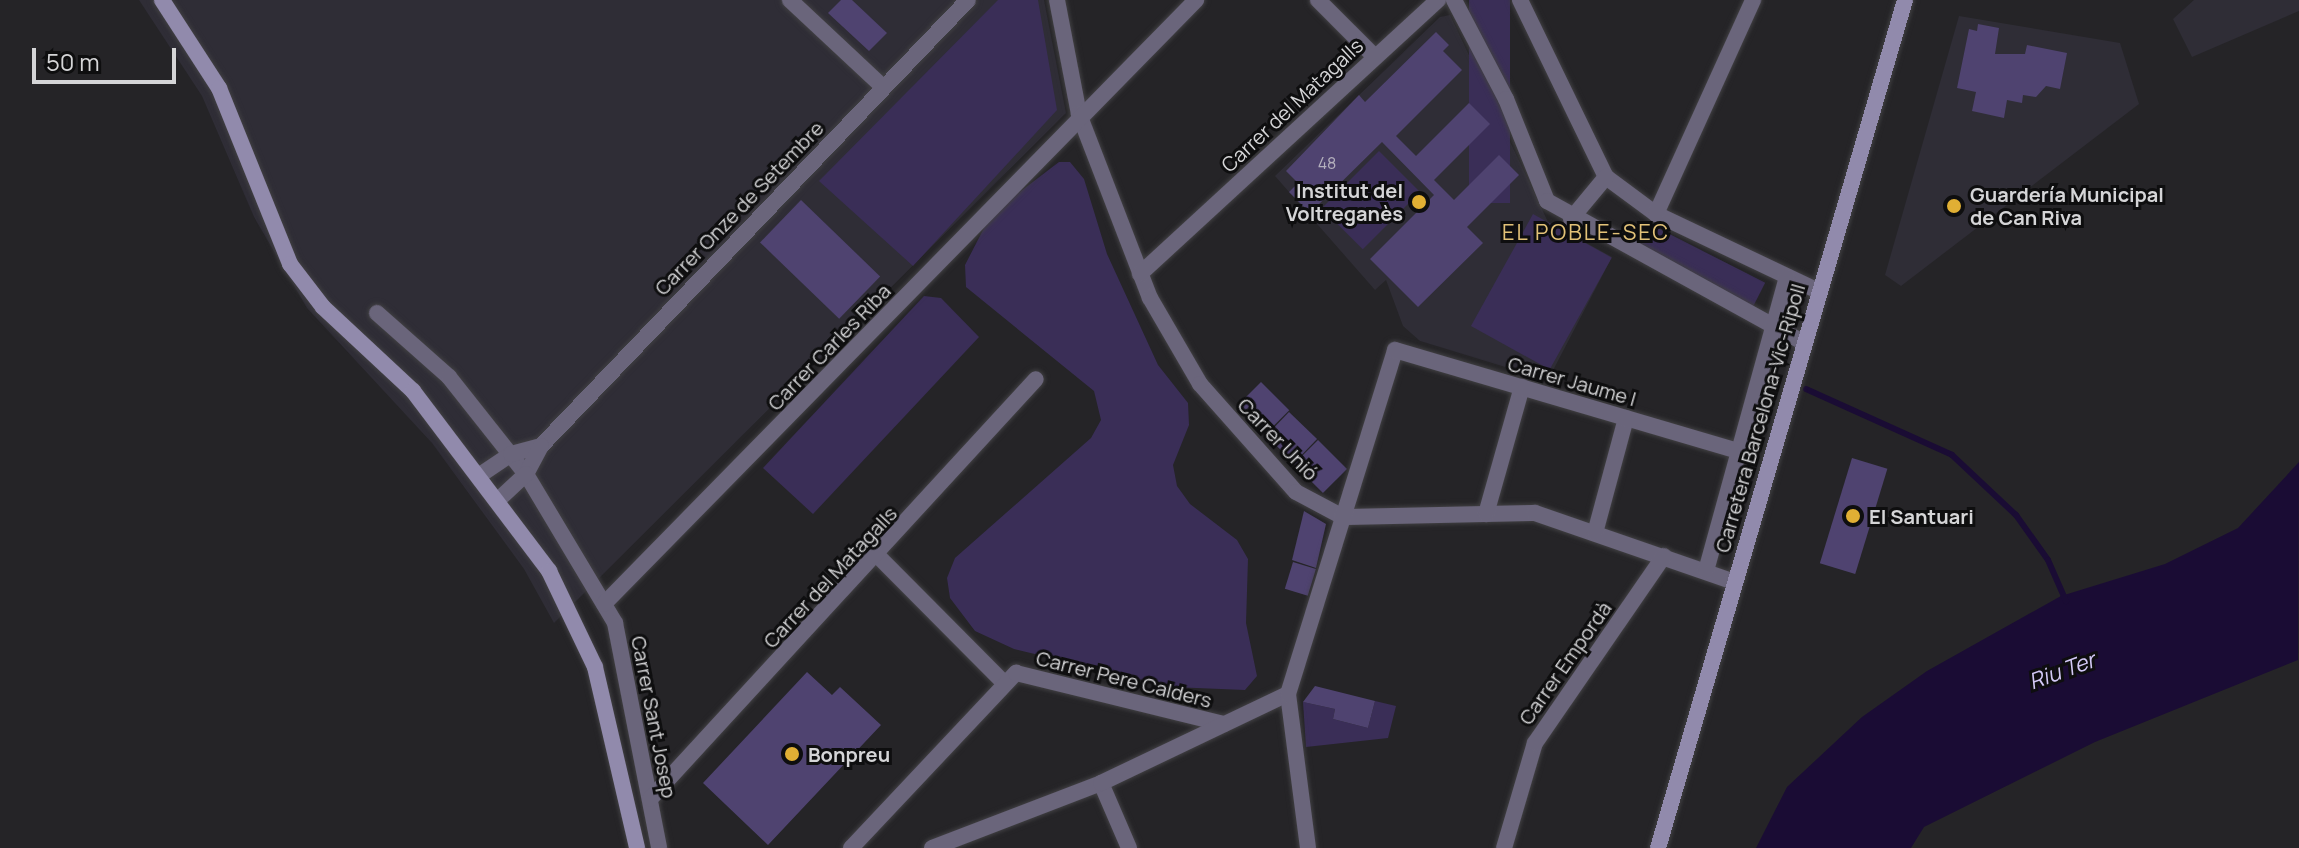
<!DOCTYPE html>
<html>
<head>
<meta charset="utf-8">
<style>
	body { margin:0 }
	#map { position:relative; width:2299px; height:848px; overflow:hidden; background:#252427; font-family:Manrope,sans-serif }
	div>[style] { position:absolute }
	.built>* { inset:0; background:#2f2d36 }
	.green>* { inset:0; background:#3a2e57; transform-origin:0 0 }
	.water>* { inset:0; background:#1a0c34 }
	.stream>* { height:6px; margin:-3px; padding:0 3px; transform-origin:3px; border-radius:3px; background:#1a0c34 }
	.building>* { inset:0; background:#4f4370; transform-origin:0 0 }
	.roads { filter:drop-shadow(0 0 2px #414043) drop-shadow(0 0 2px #414043) }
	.street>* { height:16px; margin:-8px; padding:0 8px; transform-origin:8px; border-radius:8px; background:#6a657b }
	.secondary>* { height:16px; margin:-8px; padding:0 8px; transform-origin:8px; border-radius:8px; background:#918aac }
	.dots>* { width:22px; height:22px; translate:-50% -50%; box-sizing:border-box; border:4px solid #0e0e0f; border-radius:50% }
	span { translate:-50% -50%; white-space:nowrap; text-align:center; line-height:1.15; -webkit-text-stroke:6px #0e0e0f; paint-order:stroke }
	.number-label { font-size:16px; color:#b4b0bd }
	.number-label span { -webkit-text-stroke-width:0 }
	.street-label { font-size:20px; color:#d5d5d7 }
	.poi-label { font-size:20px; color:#d5d5d7; font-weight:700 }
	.right { translate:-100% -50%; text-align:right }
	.left { translate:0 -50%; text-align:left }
	.neighbourhood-label { font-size:22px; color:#e3c278; letter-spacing:2px }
	.water-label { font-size:22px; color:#d3c9f6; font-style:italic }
	.scale { position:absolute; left:32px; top:48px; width:144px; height:36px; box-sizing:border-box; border:4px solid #d5d5d7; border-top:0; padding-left:10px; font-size:24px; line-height:28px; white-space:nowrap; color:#d5d5d7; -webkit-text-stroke:6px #0e0e0f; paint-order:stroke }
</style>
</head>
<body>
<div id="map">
	<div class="built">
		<div style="clip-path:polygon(139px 0,1044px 0,1066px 113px,554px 623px,524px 569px,432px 443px,307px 308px,254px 217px,202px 96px)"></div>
		<div style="clip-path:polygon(2194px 0,2299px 0,2299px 11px,2192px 57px,2173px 19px)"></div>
		<div style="clip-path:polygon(1450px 15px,1548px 222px,1612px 257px,1548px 380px,1420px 341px,1403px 326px,1386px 280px,1375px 290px,1275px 176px,1440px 17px)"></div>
		<div style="clip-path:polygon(1959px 16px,2120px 43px,2139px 104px,1901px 286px,1885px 275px)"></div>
	</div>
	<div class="green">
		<div style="clip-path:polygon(998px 0,1038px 0,1057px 110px,913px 266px,819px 181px)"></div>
		<div style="left:1469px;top:0;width:41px;height:203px"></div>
		<div style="left:1379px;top:151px;width:58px;height:81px;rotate:45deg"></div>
		<div style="clip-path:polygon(1059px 162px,1070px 162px,1084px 179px,1107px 254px,1158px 365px,1188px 403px,1189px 425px,1173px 465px,1177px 486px,1190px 504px,1237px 540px,1248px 559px,1246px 623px,1257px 676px,1245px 690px,1172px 687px,1014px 649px,975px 631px,950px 598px,947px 578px,955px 558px,1091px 438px,1101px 420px,1094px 391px,966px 287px,965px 265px,984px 228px,1004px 204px)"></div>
		<div style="left:1533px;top:214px;width:90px;height:128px;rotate:29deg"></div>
		<div style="left:1644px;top:221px;width:136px;height:28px;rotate:27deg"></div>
		<div style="clip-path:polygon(924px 296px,941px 298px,979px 337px,813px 514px,763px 468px)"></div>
		<div style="clip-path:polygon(1375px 701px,1396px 706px,1388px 738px,1306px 747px,1303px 702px,1335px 709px,1333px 719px,1368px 728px)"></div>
	</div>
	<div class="water">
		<div style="clip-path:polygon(2299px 462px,2298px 660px,2095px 742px,1924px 827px,1911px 848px,1756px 848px,1787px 787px,1862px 717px,1927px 671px,2061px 596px,2165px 564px,2238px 528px)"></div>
	</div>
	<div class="stream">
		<div style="left:1806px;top:389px;width:160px;rotate:24.3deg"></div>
		<div style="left:1952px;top:455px;width:88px;rotate:43.2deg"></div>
		<div style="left:2016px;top:515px;width:55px;rotate:54.6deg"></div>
		<div style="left:2048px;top:560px;width:45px;rotate:66.3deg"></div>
	</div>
	<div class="building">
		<div style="clip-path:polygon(841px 0,852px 0,887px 33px,869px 51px,828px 13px)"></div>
		<div style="clip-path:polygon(1978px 24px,1999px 28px,1995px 54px,2025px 54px,2027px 45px,2067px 53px,2060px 89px,2046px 86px,2036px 97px,2023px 95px,2022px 103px,2007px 100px,2004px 118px,1972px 111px,1976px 92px,1957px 88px,1969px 29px,1977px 31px)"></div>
		<div style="clip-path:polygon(1436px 32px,1449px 45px,1443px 51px,1462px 70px,1396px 136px,1416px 156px,1469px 103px,1490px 124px,1434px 180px,1454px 200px,1499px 155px,1519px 175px,1467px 227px,1483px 243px,1418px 307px,1370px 259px,1434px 195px,1382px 142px,1310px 213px,1289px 192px,1298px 183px,1286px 171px,1359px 95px,1365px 102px)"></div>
		<div style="left:801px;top:200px;width:110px;height:59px;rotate:44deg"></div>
		<div style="left:1261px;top:382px;width:40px;height:34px;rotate:45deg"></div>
		<div style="left:1289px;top:412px;width:39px;height:33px;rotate:44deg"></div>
		<div style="left:1318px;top:440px;width:41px;height:34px;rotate:45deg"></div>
		<div style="left:1852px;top:458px;width:37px;height:110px;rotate:17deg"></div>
		<div style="clip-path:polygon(1304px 511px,1326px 524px,1316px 568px,1292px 560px)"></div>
		<div style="left:1293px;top:562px;width:24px;height:28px;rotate:17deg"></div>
		<div style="clip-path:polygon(807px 672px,832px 695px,840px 687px,881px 725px,768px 845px,703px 783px)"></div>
		<div style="clip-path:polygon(1315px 686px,1375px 701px,1368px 728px,1333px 719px,1335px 709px,1303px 702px)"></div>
	</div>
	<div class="roads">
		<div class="street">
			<div style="left:790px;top:0;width:127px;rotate:43.1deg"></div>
			<div style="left:1057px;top:0;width:116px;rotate:79.1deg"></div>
			<div style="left:1079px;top:114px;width:197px;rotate:68.9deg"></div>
			<div style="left:1150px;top:298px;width:99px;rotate:59.8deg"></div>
			<div style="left:1200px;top:384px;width:144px;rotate:48.4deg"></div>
			<div style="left:1296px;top:492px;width:53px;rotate:28deg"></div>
			<div style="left:1343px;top:517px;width:192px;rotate:-1.2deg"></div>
			<div style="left:1535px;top:513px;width:211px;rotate:19.1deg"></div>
			<div style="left:1318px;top:0;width:79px;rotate:45deg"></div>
			<div style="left:1454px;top:0;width:112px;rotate:62.3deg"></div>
			<div style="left:1506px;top:99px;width:110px;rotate:68.1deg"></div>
			<div style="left:1547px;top:201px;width:294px;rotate:28.9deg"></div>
			<div style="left:1520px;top:0;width:197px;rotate:64.1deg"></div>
			<div style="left:1606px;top:177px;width:62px;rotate:36.5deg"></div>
			<div style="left:1656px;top:214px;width:179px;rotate:25.4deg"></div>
			<div style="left:1656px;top:214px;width:235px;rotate:-65.6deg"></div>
			<div style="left:1571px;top:219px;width:55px;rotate:-50.2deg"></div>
			<div style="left:1140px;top:274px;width:405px;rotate:-42.6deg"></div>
			<div style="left:377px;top:313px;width:96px;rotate:41.6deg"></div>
			<div style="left:449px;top:377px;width:124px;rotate:51.6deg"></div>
			<div style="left:526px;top:474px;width:174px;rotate:59.1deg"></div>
			<div style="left:615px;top:623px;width:229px;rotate:78.9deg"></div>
			<div style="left:541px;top:446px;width:617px;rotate:-46.25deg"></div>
			<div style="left:480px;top:475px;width:37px;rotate:-34deg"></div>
			<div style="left:511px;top:454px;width:31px;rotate:-15deg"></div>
			<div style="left:541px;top:446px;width:32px;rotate:118deg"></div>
			<div style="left:526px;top:474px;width:38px;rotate:137deg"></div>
			<div style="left:1486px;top:514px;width:132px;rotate:-74.2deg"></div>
			<div style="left:1595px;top:533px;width:119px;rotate:-74.9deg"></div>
			<div style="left:878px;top:556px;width:180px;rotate:45.2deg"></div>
			<div style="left:1706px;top:571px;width:305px;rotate:-74.6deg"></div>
			<div style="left:604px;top:604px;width:846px;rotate:-45.57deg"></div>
			<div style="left:1101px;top:783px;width:71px;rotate:66.7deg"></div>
			<div style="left:650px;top:799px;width:570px;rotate:-47.42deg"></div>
			<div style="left:851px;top:848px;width:241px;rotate:-46.7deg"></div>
			<div style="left:1016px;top:673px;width:214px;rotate:13.8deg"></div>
			<div style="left:932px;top:848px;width:181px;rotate:-21deg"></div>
			<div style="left:1101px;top:783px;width:207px;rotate:-25.5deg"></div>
			<div style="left:1308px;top:848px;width:155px;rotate:-97.4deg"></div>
			<div style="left:1288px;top:694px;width:360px;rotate:-72.7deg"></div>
			<div style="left:1395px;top:350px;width:358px;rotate:16.4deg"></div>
			<div style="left:1504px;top:848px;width:109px;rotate:-73.6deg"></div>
			<div style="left:1535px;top:743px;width:227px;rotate:-55.4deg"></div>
		</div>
		<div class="secondary">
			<div style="left:162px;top:0;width:105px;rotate:57.1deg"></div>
			<div style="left:219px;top:88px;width:190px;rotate:68deg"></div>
			<div style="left:290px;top:264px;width:54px;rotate:52.5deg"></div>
			<div style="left:323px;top:307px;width:123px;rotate:43deg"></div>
			<div style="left:413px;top:391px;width:226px;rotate:52.9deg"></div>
			<div style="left:549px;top:571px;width:106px;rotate:64.4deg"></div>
			<div style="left:595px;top:667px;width:186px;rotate:76.9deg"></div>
			<div style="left:1658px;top:848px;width:883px;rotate:-73.76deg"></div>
		</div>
	</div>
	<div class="dots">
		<div style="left:1419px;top:202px;background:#e1af34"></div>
		<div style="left:1954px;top:206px;background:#e1af34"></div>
		<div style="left:1853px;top:516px;background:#e1af34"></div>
		<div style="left:792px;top:754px;background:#e1af34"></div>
	</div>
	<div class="number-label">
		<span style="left:1327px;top:163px">48</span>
	</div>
	<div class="street-label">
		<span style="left:1292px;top:105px;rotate:-43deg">Carrer del Matagalls</span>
		<span style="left:739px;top:208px;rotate:-46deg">Carrer Onze de Setembre</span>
		<span style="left:829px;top:347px;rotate:-46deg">Carrer Carles Riba</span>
		<span style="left:1572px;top:381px;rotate:16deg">Carrer Jaume I</span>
		<span style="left:1760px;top:418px;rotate:-74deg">Carretera Barcelona-Vic-Ripoll</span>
		<span style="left:1278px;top:439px;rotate:46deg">Carrer Unió</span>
		<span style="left:830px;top:577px;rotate:-47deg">Carrer del Matagalls</span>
		<span style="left:1565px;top:663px;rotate:-55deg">Carrer Empordà</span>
		<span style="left:1124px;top:679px;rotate:14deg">Carrer Pere Calders</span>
		<span style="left:654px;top:717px;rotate:79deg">Carrer Sant Josep</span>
	</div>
	<div class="poi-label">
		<span class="right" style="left:1403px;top:202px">Institut del<br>Voltreganès</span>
		<span class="left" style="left:1970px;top:206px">Guardería Municipal<br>de Can Riva</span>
		<span class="left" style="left:1869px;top:516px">El Santuari</span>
		<span class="left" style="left:808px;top:754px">Bonpreu</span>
	</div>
	<div class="neighbourhood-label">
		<span style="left:1586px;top:233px">EL POBLE-SEC</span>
	</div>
	<div class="water-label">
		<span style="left:2062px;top:671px;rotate:-20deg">Riu Ter</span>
	</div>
	<div class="scale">50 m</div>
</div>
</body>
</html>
